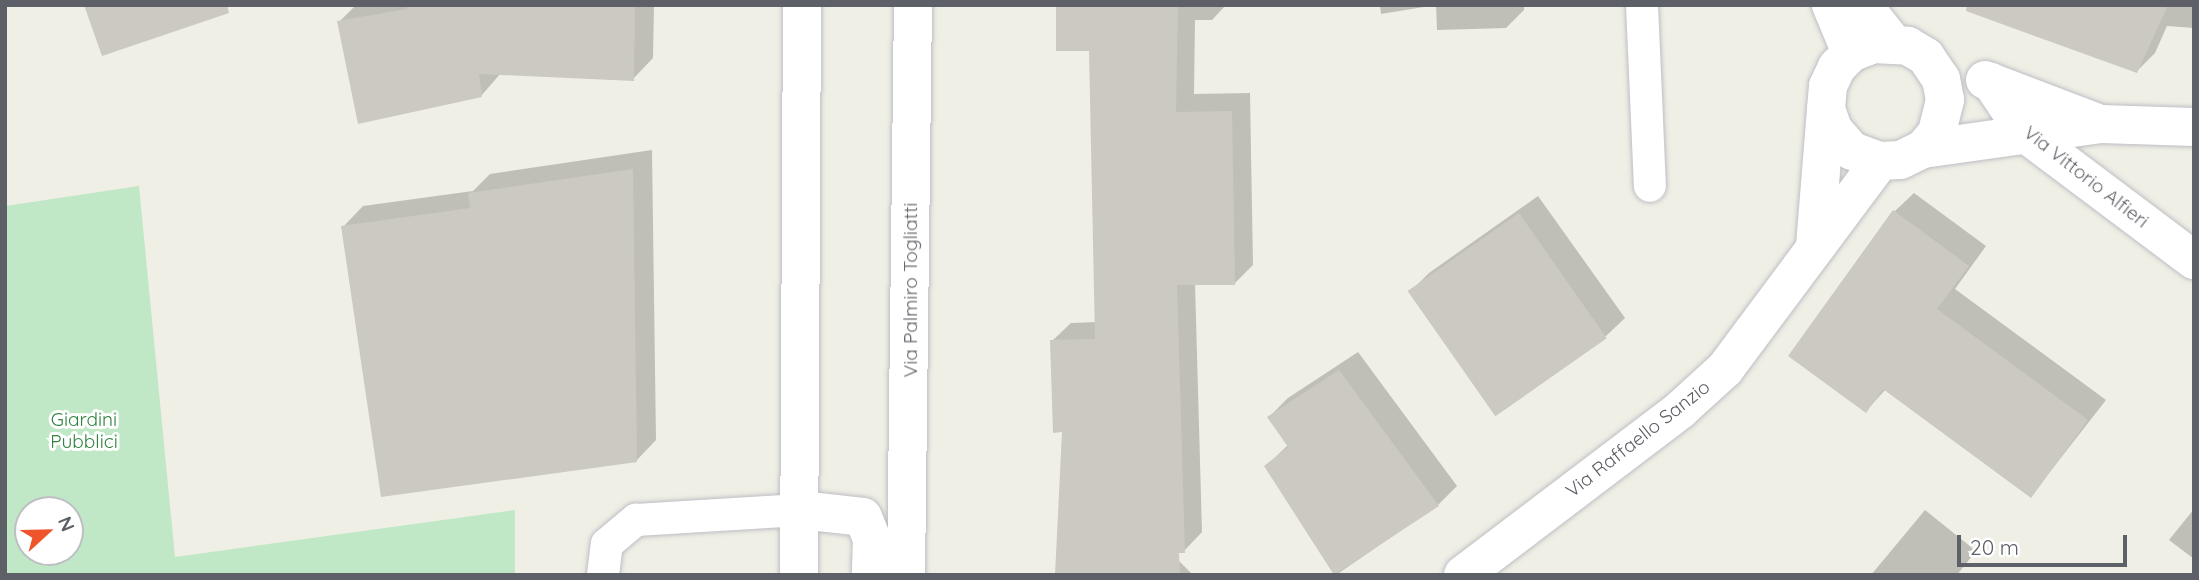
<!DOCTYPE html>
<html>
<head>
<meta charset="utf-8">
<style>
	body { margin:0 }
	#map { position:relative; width:2199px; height:580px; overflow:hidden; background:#f0efe5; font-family:Quicksand,sans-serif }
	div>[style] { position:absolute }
	.green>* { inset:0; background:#c1e8c6 }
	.shadow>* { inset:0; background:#0003 }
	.building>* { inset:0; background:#cbc9c2; transform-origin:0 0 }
	.roads { filter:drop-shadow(0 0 2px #bdbec4) drop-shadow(0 0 2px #bdbec4) }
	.lane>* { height:32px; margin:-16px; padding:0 16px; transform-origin:16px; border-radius:16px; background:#fff }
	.street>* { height:38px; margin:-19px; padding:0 19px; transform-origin:19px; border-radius:19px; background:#fff }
	.secondary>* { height:38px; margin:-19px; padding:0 19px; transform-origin:19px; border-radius:19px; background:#fff }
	span { translate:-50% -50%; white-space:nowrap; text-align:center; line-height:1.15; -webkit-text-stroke:6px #fff; paint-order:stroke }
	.street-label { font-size:19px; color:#5d6066 }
	.park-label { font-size:19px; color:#30823f }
	.frame { position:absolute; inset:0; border:7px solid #5d6066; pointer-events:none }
	.north { position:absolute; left:14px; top:496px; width:70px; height:70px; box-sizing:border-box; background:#fff; border:2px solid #bebfc2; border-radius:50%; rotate:68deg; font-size:19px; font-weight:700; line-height:28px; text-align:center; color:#5d6066 }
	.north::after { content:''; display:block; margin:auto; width:24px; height:32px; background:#f0542b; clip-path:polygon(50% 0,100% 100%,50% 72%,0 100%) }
	.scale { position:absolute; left:1957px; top:535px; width:170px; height:32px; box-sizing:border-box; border:4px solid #5d6066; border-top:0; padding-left:9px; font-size:21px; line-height:24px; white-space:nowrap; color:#5d6066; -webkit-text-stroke:5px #fff; paint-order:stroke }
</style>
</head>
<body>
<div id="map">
	<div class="green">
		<div style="clip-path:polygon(evenodd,139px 186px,175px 557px,515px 510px,515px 575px,5px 575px,5px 206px,139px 186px,28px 510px,70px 510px,70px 552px,28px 552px,28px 510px)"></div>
	</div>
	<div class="shadow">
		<div style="clip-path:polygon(356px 5px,654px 5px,653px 58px,633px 79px,501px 73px,481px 96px,339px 22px)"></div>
		<div style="clip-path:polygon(1058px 5px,1226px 5px,1212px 20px,1195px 20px,1194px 94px,1250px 93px,1253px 265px,1235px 283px,1195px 283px,1202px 532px,1184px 551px,1171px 553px,1193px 575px,1057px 575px,1064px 431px,1052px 341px,1071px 323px,1097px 322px,1091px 49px)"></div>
		<div style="clip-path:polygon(1380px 5px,1524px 5px,1524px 10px,1506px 28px,1437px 30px,1436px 5px,1381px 14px)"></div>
		<div style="clip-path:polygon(1997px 5px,2194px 5px,2194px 28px,2167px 26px,2155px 53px,2137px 71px)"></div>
		<div style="clip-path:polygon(652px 150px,656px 440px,636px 461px,343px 227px,363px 206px,473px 191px,490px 174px)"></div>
		<div style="clip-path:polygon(1914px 193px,1986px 246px,1955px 289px,2106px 400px,2031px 496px,1886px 389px,1866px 411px,1790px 355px,1895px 211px)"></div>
		<div style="clip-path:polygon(1538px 196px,1625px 318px,1606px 336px,1411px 291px,1429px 273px)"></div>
		<div style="clip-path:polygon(1358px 352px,1457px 486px,1438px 505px,1336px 575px,1266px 466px,1288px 445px,1269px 417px,1288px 398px)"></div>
		<div style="clip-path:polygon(2194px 509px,2194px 559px,2169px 540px)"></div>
		<div style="clip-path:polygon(1925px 510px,1976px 551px,1957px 575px,1871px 575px)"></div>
	</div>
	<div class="building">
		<div style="clip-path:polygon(84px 5px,227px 5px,229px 13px,102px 56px)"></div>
		<div style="clip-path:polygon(406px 5px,635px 5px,634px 81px,479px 74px,482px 97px,358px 124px,337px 21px,407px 9px)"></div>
		<div style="clip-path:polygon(1056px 5px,1178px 5px,1176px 112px,1232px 111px,1235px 285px,1177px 285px,1185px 553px,1179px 553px,1180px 575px,1055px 575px,1062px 432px,1053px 433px,1050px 340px,1095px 339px,1089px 51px,1056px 51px)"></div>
		<div style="clip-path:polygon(1967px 5px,2168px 5px,2137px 73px,1966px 11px)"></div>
		<div style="clip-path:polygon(633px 169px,637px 462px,381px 497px,341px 226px,470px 208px,468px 193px)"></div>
		<div style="clip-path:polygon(1893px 210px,1969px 266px,1937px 309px,2088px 420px,2031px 498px,1883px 389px,1866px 413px,1788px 356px)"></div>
		<div style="left:1519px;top:213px;width:153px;height:136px;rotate:55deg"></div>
		<div style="clip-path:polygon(1339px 370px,1439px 506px,1334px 575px,1264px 466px,1288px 447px,1267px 417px)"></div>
	</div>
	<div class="roads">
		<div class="lane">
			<div style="left:1642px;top:5px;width:181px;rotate:87.5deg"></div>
			<div style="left:603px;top:575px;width:31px;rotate:-83deg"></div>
			<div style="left:607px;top:544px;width:38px;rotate:-40deg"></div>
			<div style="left:636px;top:520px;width:164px;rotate:-3.5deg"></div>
		</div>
		<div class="street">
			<div style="left:1831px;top:5px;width:52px;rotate:67.4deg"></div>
			<div style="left:1863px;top:5px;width:48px;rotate:51.7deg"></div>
			<div style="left:1985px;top:80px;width:118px;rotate:20.9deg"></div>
			<div style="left:1991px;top:82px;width:63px;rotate:56.1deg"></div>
			<div style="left:2026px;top:134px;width:210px;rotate:36.9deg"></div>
			<div style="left:1923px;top:149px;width:180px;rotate:-8deg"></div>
			<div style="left:2101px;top:124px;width:93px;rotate:1.8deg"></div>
			<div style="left:1815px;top:246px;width:137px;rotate:-85.4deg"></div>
			<div style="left:1826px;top:109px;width:23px;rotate:-85deg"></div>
			<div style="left:1828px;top:86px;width:21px;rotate:-65deg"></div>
			<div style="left:1837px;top:67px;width:20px;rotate:-45deg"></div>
			<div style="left:1851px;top:53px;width:24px;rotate:-22deg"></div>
			<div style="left:1873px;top:44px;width:35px;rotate:3deg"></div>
			<div style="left:1908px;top:46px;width:21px;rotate:31deg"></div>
			<div style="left:1926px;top:57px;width:27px;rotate:56deg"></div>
			<div style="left:1941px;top:79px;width:21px;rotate:79deg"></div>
			<div style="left:1945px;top:100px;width:34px;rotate:104deg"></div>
			<div style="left:1937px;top:133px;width:21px;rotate:131deg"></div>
			<div style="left:1923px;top:149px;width:25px;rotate:154deg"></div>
			<div style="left:1900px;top:160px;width:20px;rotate:177deg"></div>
			<div style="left:1880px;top:161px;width:30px;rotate:-160deg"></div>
			<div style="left:1852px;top:151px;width:29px;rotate:-131deg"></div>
			<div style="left:1833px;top:129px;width:21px;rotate:-109deg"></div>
			<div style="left:800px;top:510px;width:63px;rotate:6.3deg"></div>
			<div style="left:863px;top:517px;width:24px;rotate:68deg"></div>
			<div style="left:872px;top:539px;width:36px;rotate:92deg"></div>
			<div style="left:1463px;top:575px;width:273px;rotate:-37.2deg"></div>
			<div style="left:1680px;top:410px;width:61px;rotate:-42.3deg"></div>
			<div style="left:1725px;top:369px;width:259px;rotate:-53.3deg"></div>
		</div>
		<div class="secondary">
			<div style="left:799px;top:575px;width:570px;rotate:-89.7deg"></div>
			<div style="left:906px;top:575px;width:570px;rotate:-89.3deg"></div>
		</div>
	</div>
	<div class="street-label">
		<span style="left:2086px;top:177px;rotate:38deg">Via Vittorio Alfieri</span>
		<span style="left:911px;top:290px;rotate:-90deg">Via Palmiro Togliatti</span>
		<span style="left:1638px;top:439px;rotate:-38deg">Via Raffaello Sanzio</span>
	</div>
	<div class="park-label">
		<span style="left:84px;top:431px">Giardini<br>Pubblici</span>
	</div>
	<div class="frame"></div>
	<div class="north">N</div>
	<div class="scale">20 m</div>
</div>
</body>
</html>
